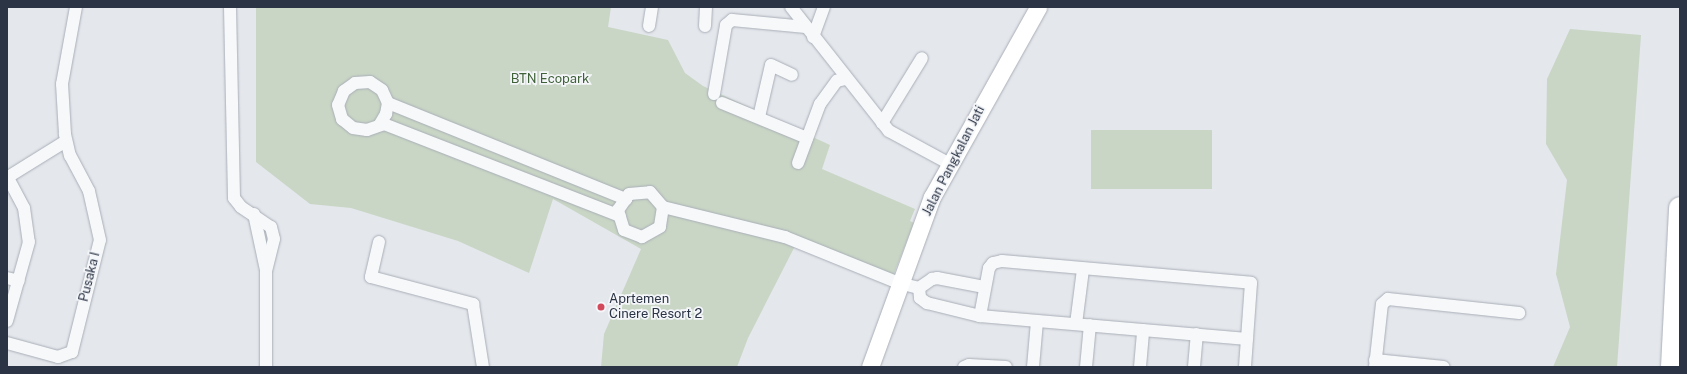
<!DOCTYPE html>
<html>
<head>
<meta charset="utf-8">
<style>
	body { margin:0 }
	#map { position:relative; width:1687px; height:374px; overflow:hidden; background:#e4e7ec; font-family:"Public Sans",sans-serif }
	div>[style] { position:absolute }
	.green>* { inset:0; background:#c9d6c5; transform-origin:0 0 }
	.roads { filter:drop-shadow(0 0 1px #a9aeb7) drop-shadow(0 0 1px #a9aeb7) }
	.minor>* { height:12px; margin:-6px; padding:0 6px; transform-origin:6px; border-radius:6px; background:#f7f8fa }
	.secondary>* { height:17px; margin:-8.5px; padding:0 8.5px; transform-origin:8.5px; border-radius:8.5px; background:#fff }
	.motorway>* { height:22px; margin:-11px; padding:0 11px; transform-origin:11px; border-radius:11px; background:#fff }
	.dots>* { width:11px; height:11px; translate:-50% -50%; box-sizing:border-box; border:2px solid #f4f6f9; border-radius:50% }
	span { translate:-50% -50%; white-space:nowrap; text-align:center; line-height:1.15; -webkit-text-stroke:3.5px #f4f6f9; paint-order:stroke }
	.park-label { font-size:13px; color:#3f6138 }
	.street-label { font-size:13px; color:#2b3445 }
	.poi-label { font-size:13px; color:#2b3445 }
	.left { translate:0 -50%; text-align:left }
	.frame { position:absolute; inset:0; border:8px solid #2b3445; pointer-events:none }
</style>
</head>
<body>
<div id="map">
	<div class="green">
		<div style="clip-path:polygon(256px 7px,611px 7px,608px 27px,668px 40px,685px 73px,703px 86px,830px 145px,822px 169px,915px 209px,910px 221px,914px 223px,893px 276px,795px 246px,748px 338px,737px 367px,601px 367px,604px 334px,641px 249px,553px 199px,529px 273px,458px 241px,351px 208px,310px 204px,256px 162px)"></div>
		<div style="clip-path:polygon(1570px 29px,1641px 35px,1617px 367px,1553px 367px,1570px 327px,1556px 274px,1567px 180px,1546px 144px,1547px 79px)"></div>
		<div style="left:1091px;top:130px;width:121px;height:59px"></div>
	</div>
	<div class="roads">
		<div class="minor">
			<div style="left:230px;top:7px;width:191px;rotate:88.8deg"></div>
			<div style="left:234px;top:198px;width:11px;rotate:52deg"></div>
			<div style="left:241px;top:207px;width:36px;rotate:34deg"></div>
			<div style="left:271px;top:227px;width:12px;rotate:76deg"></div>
			<div style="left:274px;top:239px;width:33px;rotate:104deg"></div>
			<div style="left:266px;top:271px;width:96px;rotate:90deg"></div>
			<div style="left:791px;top:7px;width:158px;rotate:51.7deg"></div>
			<div style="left:889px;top:131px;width:69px;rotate:28.4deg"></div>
			<div style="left:649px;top:26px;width:19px;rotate:-81deg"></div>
			<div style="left:705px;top:26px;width:19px;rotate:-87deg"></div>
			<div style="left:813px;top:37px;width:32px;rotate:-70deg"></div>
			<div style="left:714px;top:94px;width:70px;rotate:-80.1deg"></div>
			<div style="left:726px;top:25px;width:8px;rotate:-40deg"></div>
			<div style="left:732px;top:20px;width:74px;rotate:5.4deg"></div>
			<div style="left:388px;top:103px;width:257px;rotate:22deg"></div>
			<div style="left:722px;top:103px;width:92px;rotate:22.4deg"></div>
			<div style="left:759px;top:117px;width:53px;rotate:-77deg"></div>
			<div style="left:771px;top:65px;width:23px;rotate:25deg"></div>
			<div style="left:882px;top:123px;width:76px;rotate:-58.4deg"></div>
			<div style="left:380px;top:124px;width:12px;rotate:-59deg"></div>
			<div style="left:386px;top:114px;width:11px;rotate:-80deg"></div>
			<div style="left:388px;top:103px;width:14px;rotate:-115deg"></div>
			<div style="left:382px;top:90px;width:14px;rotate:-146deg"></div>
			<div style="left:370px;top:82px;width:15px;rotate:176deg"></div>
			<div style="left:355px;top:83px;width:14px;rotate:144deg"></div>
			<div style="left:344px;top:91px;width:15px;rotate:113deg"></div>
			<div style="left:338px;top:105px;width:15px;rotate:74deg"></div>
			<div style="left:342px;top:119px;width:14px;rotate:39deg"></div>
			<div style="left:353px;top:128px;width:14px;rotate:8deg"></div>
			<div style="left:367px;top:130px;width:18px;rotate:-19deg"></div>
			<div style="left:384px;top:124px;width:253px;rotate:21.3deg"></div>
			<div style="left:798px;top:163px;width:63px;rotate:-69.6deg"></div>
			<div style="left:820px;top:104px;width:29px;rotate:-54deg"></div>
			<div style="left:837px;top:81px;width:9px;rotate:-13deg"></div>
			<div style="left:7px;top:176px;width:36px;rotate:62deg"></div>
			<div style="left:24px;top:208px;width:34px;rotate:82deg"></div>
			<div style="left:29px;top:242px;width:82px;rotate:105.6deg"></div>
			<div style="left:8px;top:177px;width:68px;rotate:-31.8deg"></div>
			<div style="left:663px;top:207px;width:20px;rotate:99deg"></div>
			<div style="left:660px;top:227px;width:21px;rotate:151deg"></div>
			<div style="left:642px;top:237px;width:19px;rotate:-159deg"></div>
			<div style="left:624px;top:230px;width:21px;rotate:-107deg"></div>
			<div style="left:618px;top:210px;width:19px;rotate:-55deg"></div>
			<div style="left:629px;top:194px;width:21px;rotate:-5deg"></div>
			<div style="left:650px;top:192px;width:20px;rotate:49deg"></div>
			<div style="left:663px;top:207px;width:126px;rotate:13.8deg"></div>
			<div style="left:785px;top:237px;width:123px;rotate:22deg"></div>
			<div style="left:899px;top:283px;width:21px;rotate:14deg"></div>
			<div style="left:254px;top:214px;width:57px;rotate:77.9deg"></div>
			<div style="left:379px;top:242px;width:36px;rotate:103deg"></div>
			<div style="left:371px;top:277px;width:106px;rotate:14.8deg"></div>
			<div style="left:473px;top:304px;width:64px;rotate:81deg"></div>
			<div style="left:7px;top:278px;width:12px;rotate:14deg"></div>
			<div style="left:919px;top:288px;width:10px;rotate:84deg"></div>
			<div style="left:920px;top:298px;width:9px;rotate:36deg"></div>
			<div style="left:927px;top:303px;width:55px;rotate:13.8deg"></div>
			<div style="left:980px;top:316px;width:268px;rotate:4.9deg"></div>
			<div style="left:919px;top:288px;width:16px;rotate:-35deg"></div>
			<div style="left:932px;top:279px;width:5px;rotate:-11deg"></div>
			<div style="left:937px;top:278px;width:48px;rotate:10.8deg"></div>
			<div style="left:980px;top:316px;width:49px;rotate:-79.4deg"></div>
			<div style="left:989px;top:268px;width:6px;rotate:-51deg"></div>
			<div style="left:993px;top:263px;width:9px;rotate:-13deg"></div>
			<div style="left:1002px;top:261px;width:250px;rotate:5deg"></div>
			<div style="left:1251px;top:283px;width:84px;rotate:94.1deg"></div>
			<div style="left:1076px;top:324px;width:55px;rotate:-82.7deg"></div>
			<div style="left:7px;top:343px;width:53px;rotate:15.4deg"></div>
			<div style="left:58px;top:357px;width:15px;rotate:-20deg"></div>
			<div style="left:72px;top:352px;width:115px;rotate:-76deg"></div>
			<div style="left:100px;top:240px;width:50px;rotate:-102.7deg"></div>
			<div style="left:89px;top:191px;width:40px;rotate:-118deg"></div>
			<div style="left:70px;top:156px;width:23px;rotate:-103deg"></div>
			<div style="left:65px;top:134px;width:50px;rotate:-93.4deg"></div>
			<div style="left:62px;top:84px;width:78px;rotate:-79.7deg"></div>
			<div style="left:1375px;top:360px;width:69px;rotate:5.8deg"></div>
			<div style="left:964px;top:367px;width:5px;rotate:-22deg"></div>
			<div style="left:969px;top:365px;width:37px;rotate:3deg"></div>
			<div style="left:1033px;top:367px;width:46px;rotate:-85deg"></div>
			<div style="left:1086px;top:367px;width:42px;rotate:-84.6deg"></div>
			<div style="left:1140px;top:367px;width:37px;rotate:-85deg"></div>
			<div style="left:1194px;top:367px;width:33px;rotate:-85deg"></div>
			<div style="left:1375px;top:367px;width:63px;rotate:-83.7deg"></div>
			<div style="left:1382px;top:304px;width:8px;rotate:-40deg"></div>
			<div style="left:1388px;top:299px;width:132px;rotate:6.1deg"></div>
		</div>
		<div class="secondary">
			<div style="left:870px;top:367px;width:181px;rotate:-70deg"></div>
			<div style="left:932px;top:197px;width:218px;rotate:-60.8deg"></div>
		</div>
		<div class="motorway">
			<div style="left:1672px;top:367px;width:159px;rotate:-87.1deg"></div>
		</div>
	</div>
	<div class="dots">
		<div style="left:601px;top:307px;background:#d1495b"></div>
	</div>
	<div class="park-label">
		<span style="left:550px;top:79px">BTN Ecopark</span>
	</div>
	<div class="street-label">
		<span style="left:954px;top:161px;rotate:-63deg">Jalan Pangkalan Jati</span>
		<span style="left:90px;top:277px;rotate:-76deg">Pusaka I</span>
	</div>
	<div class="poi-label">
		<span class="left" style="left:609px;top:307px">Aprtemen<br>Cinere Resort 2</span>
	</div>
	<div class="frame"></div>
</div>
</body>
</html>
